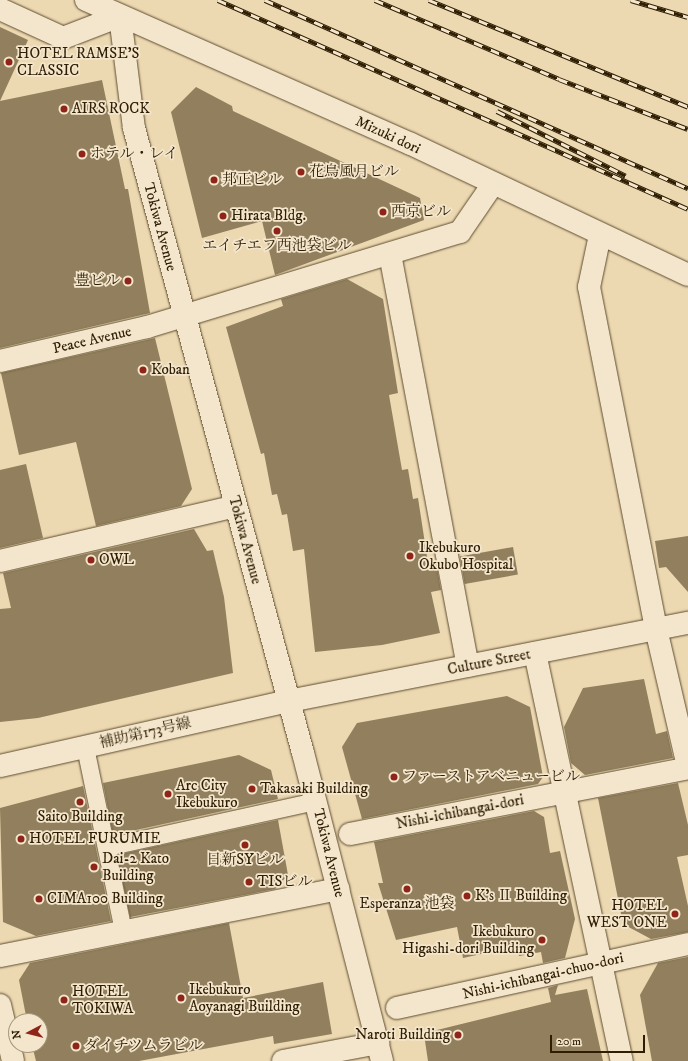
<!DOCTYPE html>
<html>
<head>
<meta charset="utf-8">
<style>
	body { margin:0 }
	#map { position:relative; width:688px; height:1061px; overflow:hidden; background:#ecd8b1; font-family:"IM FELL DW Pica","Noto Serif JP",serif }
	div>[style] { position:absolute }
	.building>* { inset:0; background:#917f5d; transform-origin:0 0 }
	.roads { filter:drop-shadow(0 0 1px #5e4c2e) drop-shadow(0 0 1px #5e4c2e) }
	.lane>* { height:17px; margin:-8.5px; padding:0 8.5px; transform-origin:8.5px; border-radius:8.5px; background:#f3e6cc }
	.street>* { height:22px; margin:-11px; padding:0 11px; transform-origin:11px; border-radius:11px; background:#f3e6cc }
	.secondary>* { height:22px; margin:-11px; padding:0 11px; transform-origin:11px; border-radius:11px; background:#f3e6cc }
	.rail>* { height:4.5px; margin-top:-2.25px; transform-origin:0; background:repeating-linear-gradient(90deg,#f3e6cc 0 9px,#2f1e03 0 18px); box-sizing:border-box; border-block:1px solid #2f1e03 }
	.dots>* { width:11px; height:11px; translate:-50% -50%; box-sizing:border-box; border:2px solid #f3e6cc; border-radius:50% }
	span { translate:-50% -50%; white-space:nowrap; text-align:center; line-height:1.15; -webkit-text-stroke:3.5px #f3e6cc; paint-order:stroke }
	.poi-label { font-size:15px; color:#2f1e03 }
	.left { translate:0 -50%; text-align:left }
	.right { translate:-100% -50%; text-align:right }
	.street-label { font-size:15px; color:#2f1e03 }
	.north { position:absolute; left:8px; top:1013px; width:40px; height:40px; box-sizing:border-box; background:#f3e6cc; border:1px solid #a5967c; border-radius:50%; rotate:263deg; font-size:11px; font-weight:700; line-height:16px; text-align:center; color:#2f1e03 }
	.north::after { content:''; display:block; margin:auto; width:14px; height:18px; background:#8f2418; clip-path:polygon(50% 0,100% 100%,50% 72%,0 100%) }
	.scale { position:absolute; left:550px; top:1035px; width:95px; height:18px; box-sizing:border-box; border:2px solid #2f1e03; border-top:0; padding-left:5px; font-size:12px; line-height:14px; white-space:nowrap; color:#2f1e03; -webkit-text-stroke:3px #f3e6cc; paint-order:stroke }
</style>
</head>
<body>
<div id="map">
	<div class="building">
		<div style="clip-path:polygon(0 27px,28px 40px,0 101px,102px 80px,125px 189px,128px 189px,150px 313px,0 348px)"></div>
		<div style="clip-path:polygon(196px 87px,232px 106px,233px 111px,420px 198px,424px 220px,275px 275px,262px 221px,202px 238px,171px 112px)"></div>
		<div style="clip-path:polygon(347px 279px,383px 299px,398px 393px,389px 395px,402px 470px,408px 469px,413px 499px,418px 498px,428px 563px,436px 562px,441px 590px,431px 592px,440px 633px,382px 645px,315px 652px,304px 549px,293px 551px,287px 514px,282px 515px,277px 494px,272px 495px,264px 453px,261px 454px,226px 327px,283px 306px,281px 299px)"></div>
		<div style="clip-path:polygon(155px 338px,192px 489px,181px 506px,96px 526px,76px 442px,19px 455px,1px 373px)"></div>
		<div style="clip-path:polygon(26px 464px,43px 538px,0 548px,0 470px)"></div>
		<div style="clip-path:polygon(194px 529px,207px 551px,213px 550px,224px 597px,233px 673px,38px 718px,0 722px,0 609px,11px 608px,3px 573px)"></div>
		<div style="clip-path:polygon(688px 536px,688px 592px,666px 567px,659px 568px,655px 541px)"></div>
		<div style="left:513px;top:547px;width:28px;height:54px;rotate:80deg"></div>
		<div style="clip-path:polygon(644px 679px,656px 734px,667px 731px,673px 758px,585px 775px,571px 763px,564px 727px,583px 688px)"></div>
		<div style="clip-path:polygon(507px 696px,530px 707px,543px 777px,538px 784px,362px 819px,342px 747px,357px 723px)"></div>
		<div style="clip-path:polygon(239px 755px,271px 770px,278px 799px,113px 835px,103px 783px)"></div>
		<div style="clip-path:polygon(678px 783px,688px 825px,688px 855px,677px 857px,688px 906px,688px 932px,651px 939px,623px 924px,598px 798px)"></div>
		<div style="clip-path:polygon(83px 786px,111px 921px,36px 936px,3px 922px,0 808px)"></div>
		<div style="clip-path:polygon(534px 811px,544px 817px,550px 853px,560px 851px,575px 919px,565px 958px,543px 963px,541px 952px,519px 956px,517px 946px,463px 958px,457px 927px,396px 940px,378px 883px,383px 883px,374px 842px)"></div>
		<div style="clip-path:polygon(278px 820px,288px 875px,275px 889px,130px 917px,117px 855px)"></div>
		<div style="clip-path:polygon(229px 923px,243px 998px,323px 982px,332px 1034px,274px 1044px,273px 1036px,139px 1061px,36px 1061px,32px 1045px,40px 1045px,40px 1021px,27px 1021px,19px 980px,30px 963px)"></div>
		<div style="clip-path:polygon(688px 957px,688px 1061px,652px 1061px,640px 995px,658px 963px)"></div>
		<div style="clip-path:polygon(558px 985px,555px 995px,587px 989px,603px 1061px,428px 1061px,425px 1041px,433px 1031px,551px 1002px,548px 988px)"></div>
	</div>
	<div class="roads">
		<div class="lane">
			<div style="left:85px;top:747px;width:188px;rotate:78.3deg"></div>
			<div style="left:106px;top:847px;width:215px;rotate:-12.4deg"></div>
		</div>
		<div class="street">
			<div style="left:0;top:9px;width:69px;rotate:24.7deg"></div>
			<div style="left:63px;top:38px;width:61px;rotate:-21.1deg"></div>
			<div style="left:600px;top:235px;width:53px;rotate:101.9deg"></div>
			<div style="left:589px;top:287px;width:349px;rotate:78.9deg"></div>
			<div style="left:656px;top:629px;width:142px;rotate:76.9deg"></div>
			<div style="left:390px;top:254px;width:419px;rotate:79.3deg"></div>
			<div style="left:0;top:561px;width:242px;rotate:-13.1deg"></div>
			<div style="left:535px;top:653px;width:417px;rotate:78deg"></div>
			<div style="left:350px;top:834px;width:344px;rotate:-11deg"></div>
			<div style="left:0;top:956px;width:345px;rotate:-11.2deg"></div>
			<div style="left:0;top:1005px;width:57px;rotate:76.9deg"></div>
			<div style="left:397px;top:1008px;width:298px;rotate:-12.4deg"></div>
			<div style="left:283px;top:1061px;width:97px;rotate:-10.7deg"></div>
		</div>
		<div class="secondary">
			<div style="left:86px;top:0;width:355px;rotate:23.9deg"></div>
			<div style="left:411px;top:144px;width:306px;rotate:25.3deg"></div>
			<div style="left:120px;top:16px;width:113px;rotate:82.9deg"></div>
			<div style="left:134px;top:128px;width:647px;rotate:74.87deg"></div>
			<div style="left:303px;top:753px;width:318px;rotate:75.6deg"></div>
			<div style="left:0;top:361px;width:151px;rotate:-13deg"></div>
			<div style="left:147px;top:327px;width:327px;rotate:-16.9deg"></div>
			<div style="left:460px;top:232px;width:58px;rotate:-55.5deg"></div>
			<div style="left:0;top:766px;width:296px;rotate:-12.7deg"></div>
			<div style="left:289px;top:701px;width:407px;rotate:-11.1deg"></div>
		</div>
	</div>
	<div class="rail">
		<div style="left:218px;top:0;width:514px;rotate:23.97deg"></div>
		<div style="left:265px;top:0;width:463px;rotate:24deg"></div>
		<div style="left:375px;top:0;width:200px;rotate:23.2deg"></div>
		<div style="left:559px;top:79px;width:138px;rotate:21.2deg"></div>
		<div style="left:429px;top:0;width:280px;rotate:22.4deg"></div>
		<div style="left:631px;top:0;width:59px;rotate:16.6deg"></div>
		<div style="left:497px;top:111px;width:144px;rotate:26.7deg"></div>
	</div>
	<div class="dots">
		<div style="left:9px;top:62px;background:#8f2418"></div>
		<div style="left:64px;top:109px;background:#8f2418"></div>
		<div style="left:82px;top:154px;background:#8f2418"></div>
		<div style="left:301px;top:172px;background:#8f2418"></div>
		<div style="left:214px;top:180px;background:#8f2418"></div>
		<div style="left:383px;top:212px;background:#8f2418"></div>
		<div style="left:223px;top:216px;background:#8f2418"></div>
		<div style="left:277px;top:231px;background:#8f2418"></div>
		<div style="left:128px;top:281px;background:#8f2418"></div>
		<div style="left:143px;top:370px;background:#8f2418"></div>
		<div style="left:410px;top:556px;background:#8f2418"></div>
		<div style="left:91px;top:560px;background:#8f2418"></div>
		<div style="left:394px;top:777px;background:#8f2418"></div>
		<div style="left:252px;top:789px;background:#8f2418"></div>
		<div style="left:168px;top:794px;background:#8f2418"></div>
		<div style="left:80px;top:802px;background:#8f2418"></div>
		<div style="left:21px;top:839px;background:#8f2418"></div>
		<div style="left:245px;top:845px;background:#8f2418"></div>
		<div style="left:94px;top:867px;background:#8f2418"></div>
		<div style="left:249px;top:882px;background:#8f2418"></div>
		<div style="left:407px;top:889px;background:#8f2418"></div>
		<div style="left:467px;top:896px;background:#8f2418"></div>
		<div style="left:39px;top:899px;background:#8f2418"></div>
		<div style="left:675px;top:914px;background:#8f2418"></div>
		<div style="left:542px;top:940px;background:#8f2418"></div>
		<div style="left:181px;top:998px;background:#8f2418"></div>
		<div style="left:64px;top:1000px;background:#8f2418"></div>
		<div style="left:458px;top:1035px;background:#8f2418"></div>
		<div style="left:76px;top:1046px;background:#8f2418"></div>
	</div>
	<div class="poi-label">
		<span class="left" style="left:17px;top:62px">HOTEL RAMSE'S<br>CLASSIC</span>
		<span class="left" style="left:72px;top:109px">AIRS ROCK</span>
		<span class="left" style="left:90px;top:154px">ホテル・レイ</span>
		<span class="left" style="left:309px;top:172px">花鳥風月ビル</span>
		<span class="left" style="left:222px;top:180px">邦正ビル</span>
		<span class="left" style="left:391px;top:212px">西京ビル</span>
		<span class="left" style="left:231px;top:216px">Hirata Bldg.</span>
		<span style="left:277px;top:246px">エイチエフ西池袋ビル</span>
		<span class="right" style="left:120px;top:281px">豊ビル</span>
		<span class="left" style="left:151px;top:370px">Koban</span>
		<span class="left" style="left:419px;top:556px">Ikebukuro<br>Okubo Hospital</span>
		<span class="left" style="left:99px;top:560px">OWL</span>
		<span class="left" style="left:402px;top:777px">ファーストアベニュービル</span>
		<span class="left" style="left:176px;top:794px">Arc City<br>Ikebukuro</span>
		<span class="left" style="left:260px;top:789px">Takasaki Building</span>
		<span style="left:80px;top:817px">Saito Building</span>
		<span class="left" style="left:29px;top:839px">HOTEL FURUMIE</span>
		<span class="left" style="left:102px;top:867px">Dai-2 Kato<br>Building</span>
		<span style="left:245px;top:860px">日新SYビル</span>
		<span class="left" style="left:257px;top:882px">TISビル</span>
		<span class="left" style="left:475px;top:896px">K's Ⅱ Building</span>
		<span class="left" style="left:47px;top:899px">CIMA100 Building</span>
		<span style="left:407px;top:904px">Esperanza 池袋</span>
		<span class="right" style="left:667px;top:914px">HOTEL<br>WEST ONE</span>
		<span class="right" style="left:534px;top:940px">Ikebukuro<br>Higashi-dori Building</span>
		<span class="left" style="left:189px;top:998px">Ikebukuro<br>Aoyanagi Building</span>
		<span class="left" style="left:72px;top:1000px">HOTEL<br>TOKIWA</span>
		<span class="right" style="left:450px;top:1035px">Naroti Building</span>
		<span class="left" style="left:84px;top:1046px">ダイチツムラビル</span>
	</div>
	<div class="street-label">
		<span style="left:388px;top:135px;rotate:25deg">Mizuki dori</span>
		<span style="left:160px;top:227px;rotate:75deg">Tokiwa Avenue</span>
		<span style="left:92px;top:340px;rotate:-13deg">Peace Avenue</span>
		<span style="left:245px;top:540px;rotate:75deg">Tokiwa Avenue</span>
		<span style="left:489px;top:662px;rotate:-11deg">Culture Street</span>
		<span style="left:145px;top:733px;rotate:-13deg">補助第173号線</span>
		<span style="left:460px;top:812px;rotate:-11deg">Nishi-ichibangai-dori</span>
		<span style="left:329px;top:853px;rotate:76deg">Tokiwa Avenue</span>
		<span style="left:543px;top:976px;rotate:-13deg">Nishi-ichibangai-chuo-dori</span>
	</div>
	<div class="north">N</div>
	<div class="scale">20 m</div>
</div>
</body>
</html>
